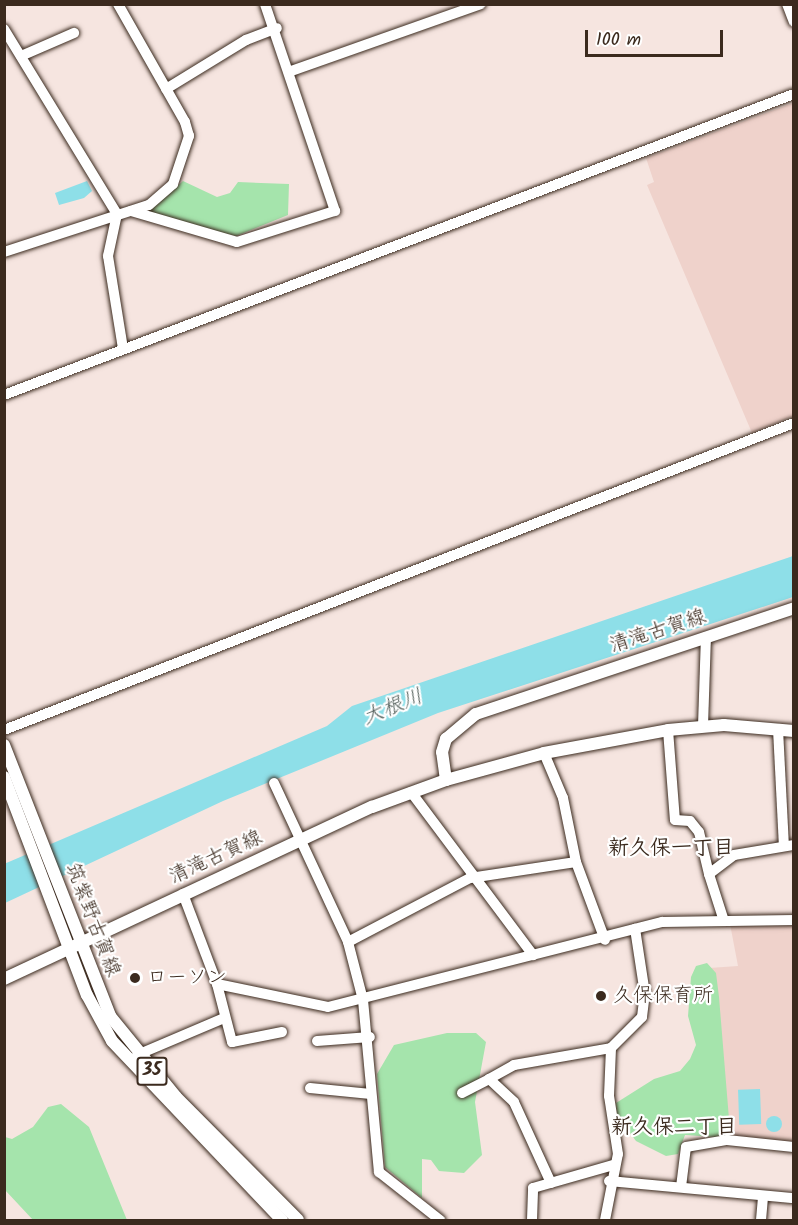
<!DOCTYPE html>
<html>
<head>
<meta charset="utf-8">
<style>
	body { margin:0 }
	#map { position:relative; width:798px; height:1225px; overflow:hidden; background:#f6e5e0; font-family:Kalam,"Klee One",sans-serif }
	div>[style] { position:absolute }
	.built>* { inset:0; background:#efd2cb }
	.green>* { inset:0; background:#a5e4ac }
	.water>* { inset:0; background:#8edfe8; transform-origin:0 0 }
	.round { border-radius:50% }
	.roads { filter:drop-shadow(0 0 2px #3b2a1e) drop-shadow(0 0 2px #3b2a1e) }
	.minor>* { height:10px; margin:-5px; padding:0 5px; transform-origin:5px; border-radius:5px; background:#fff }
	.major>* { height:12px; margin:-6px; padding:0 6px; transform-origin:6px; border-radius:6px; background:#fff }
	.dots>* { width:16px; height:16px; translate:-50% -50%; box-sizing:border-box; border:3px solid #fff; border-radius:50% }
	span { translate:-50% -50%; white-space:nowrap; text-align:center; line-height:1.15; -webkit-text-stroke:4.5px #fff; paint-order:stroke }
	.shield-label span { padding:2px 4px; background:#fff; border:2px solid; border-radius:4px; -webkit-text-stroke-width:0 }
	.shield-label { font-size:18px; color:#3b2a1e; font-weight:700 }
	.street-label { font-size:20px; color:#3b2a1e }
	.poi-label { font-size:20px; color:#3b2a1e }
	.left { translate:0 -50%; text-align:left }
	.water-label { font-size:21px; color:#54605b; font-style:italic }
	.neighbourhood-label { font-size:21px; color:#3b2a1e; font-weight:700 }
	.frame { position:absolute; inset:0; border:6px solid #3b2a1e; pointer-events:none }
	.scale { position:absolute; left:585px; top:30px; width:138px; height:27px; box-sizing:border-box; border:3px solid #3b2a1e; border-top:0; padding-left:8px; font-size:18px; line-height:21px; white-space:nowrap; color:#3b2a1e; -webkit-text-stroke:4px #fff; paint-order:stroke }
</style>
</head>
<body>
<div id="map">
	<div class="built">
		<div style="clip-path:polygon(793px 103px,793px 416px,752px 433px,647px 185px,654px 182px,646px 158px)"></div>
		<div style="clip-path:polygon(730px 924px,793px 926px,793px 1144px,727px 1137px,709px 968px,738px 966px)"></div>
	</div>
	<div class="green">
		<div style="clip-path:polygon(183px 181px,217px 197px,230px 193px,238px 182px,289px 184px,288px 215px,236px 236px,146px 214px)"></div>
		<div style="clip-path:polygon(707px 963px,716px 973px,719px 997px,730px 1131px,716px 1137px,685px 1135px,678px 1154px,666px 1156px,636px 1141px,617px 1116px,616px 1103px,654px 1079px,680px 1071px,690px 1059px,696px 1045px,688px 1016px,691px 977px,696px 966px)"></div>
		<div style="clip-path:polygon(447px 1033px,476px 1033px,486px 1042px,475px 1102px,482px 1155px,464px 1173px,439px 1171px,431px 1160px,422px 1159px,422px 1198px,385px 1167px,377px 1074px,394px 1045px)"></div>
		<div style="clip-path:polygon(61px 1104px,89px 1127px,127px 1220px,33px 1220px,5px 1190px,5px 1137px,12px 1139px,33px 1127px,48px 1107px)"></div>
	</div>
	<div class="water">
		<div style="clip-path:polygon(87px 181px,92px 191px,84px 198px,59px 205px,55px 193px)"></div>
		<div style="clip-path:polygon(793px 556px,793px 597px,438px 713px,223px 801px,5px 903px,4px 864px,327px 726px,352px 706px)"></div>
		<div style="left:760px;top:1089px;width:35px;height:22px;rotate:88deg"></div>
		<div class="round" style="left:766px;top:1116px;width:16px;height:16px"></div>
	</div>
	<div class="roads">
		<div class="minor">
			<div style="left:787px;top:4px;width:19px;rotate:69deg"></div>
			<div style="left:4px;top:29px;width:217px;rotate:58.6deg"></div>
			<div style="left:117px;top:214px;width:43px;rotate:102.1deg"></div>
			<div style="left:108px;top:256px;width:94px;rotate:80.8deg"></div>
			<div style="left:21px;top:56px;width:58px;rotate:-23.5deg"></div>
			<div style="left:291px;top:71px;width:201px;rotate:-19.4deg"></div>
			<div style="left:166px;top:89px;width:94px;rotate:-31.5deg"></div>
			<div style="left:246px;top:40px;width:33px;rotate:-21deg"></div>
			<div style="left:131px;top:211px;width:110px;rotate:16.3deg"></div>
			<div style="left:237px;top:242px;width:103px;rotate:-17.6deg"></div>
			<div style="left:335px;top:211px;width:219px;rotate:-108.7deg"></div>
			<div style="left:4px;top:252px;width:152px;rotate:-18deg"></div>
			<div style="left:149px;top:205px;width:32px;rotate:-41deg"></div>
			<div style="left:173px;top:184px;width:51px;rotate:-71.6deg"></div>
			<div style="left:189px;top:136px;width:15px;rotate:-106deg"></div>
			<div style="left:185px;top:122px;width:136px;rotate:-119.6deg"></div>
			<div style="left:4px;top:395px;width:845px;rotate:-20.86deg"></div>
			<div style="left:703px;top:726px;width:89px;rotate:-88.1deg"></div>
			<div style="left:778px;top:729px;width:117px;rotate:87.1deg"></div>
			<div style="left:4px;top:730px;width:848px;rotate:-21.24deg"></div>
			<div style="left:668px;top:730px;width:90px;rotate:85.6deg"></div>
			<div style="left:675px;top:820px;width:15px;rotate:4deg"></div>
			<div style="left:690px;top:821px;width:14px;rotate:51deg"></div>
			<div style="left:699px;top:832px;width:43px;rotate:76.6deg"></div>
			<div style="left:544px;top:753px;width:49px;rotate:67.1deg"></div>
			<div style="left:563px;top:798px;width:65px;rotate:78.5deg"></div>
			<div style="left:576px;top:862px;width:83px;rotate:69.6deg"></div>
			<div style="left:274px;top:783px;width:175px;rotate:65deg"></div>
			<div style="left:348px;top:942px;width:60px;rotate:75.5deg"></div>
			<div style="left:363px;top:1000px;width:173px;rotate:84.7deg"></div>
			<div style="left:379px;top:1172px;width:78px;rotate:38.2deg"></div>
			<div style="left:411px;top:792px;width:204px;rotate:53.2deg"></div>
			<div style="left:183px;top:894px;width:96px;rotate:69.3deg"></div>
			<div style="left:217px;top:984px;width:113px;rotate:11.7deg"></div>
			<div style="left:328px;top:1007px;width:345px;rotate:-14.3deg"></div>
			<div style="left:662px;top:922px;width:132px;rotate:-0.9deg"></div>
			<div style="left:723px;top:918px;width:46px;rotate:-107.7deg"></div>
			<div style="left:709px;top:874px;width:31px;rotate:-37deg"></div>
			<div style="left:734px;top:855px;width:61px;rotate:-9.5deg"></div>
			<div style="left:348px;top:942px;width:138px;rotate:-27.7deg"></div>
			<div style="left:470px;top:878px;width:107px;rotate:-8.6deg"></div>
			<div style="left:217px;top:984px;width:60px;rotate:75.5deg"></div>
			<div style="left:232px;top:1042px;width:51px;rotate:-11.3deg"></div>
			<div style="left:317px;top:1041px;width:53px;rotate:-4.3deg"></div>
			<div style="left:137px;top:1055px;width:95px;rotate:-23deg"></div>
			<div style="left:310px;top:1088px;width:61px;rotate:5.6deg"></div>
			<div style="left:462px;top:1093px;width:30px;rotate:-27deg"></div>
			<div style="left:609px;top:1181px;width:186px;rotate:5.3deg"></div>
			<div style="left:551px;top:1183px;width:89px;rotate:-114.6deg"></div>
			<div style="left:514px;top:1102px;width:34px;rotate:-137deg"></div>
			<div style="left:489px;top:1079px;width:29px;rotate:-29deg"></div>
			<div style="left:514px;top:1065px;width:98px;rotate:-9.9deg"></div>
			<div style="left:681px;top:1187px;width:40px;rotate:-82.9deg"></div>
			<div style="left:686px;top:1147px;width:42px;rotate:-9.7deg"></div>
			<div style="left:727px;top:1140px;width:67px;rotate:6deg"></div>
			<div style="left:532px;top:1220px;width:32px;rotate:-88deg"></div>
			<div style="left:533px;top:1188px;width:83px;rotate:-16deg"></div>
			<div style="left:605px;top:1220px;width:67px;rotate:-78.9deg"></div>
			<div style="left:618px;top:1154px;width:59px;rotate:-98.8deg"></div>
			<div style="left:609px;top:1096px;width:48px;rotate:-87.6deg"></div>
			<div style="left:611px;top:1048px;width:44px;rotate:-45deg"></div>
			<div style="left:642px;top:1017px;width:23px;rotate:-83deg"></div>
			<div style="left:645px;top:994px;width:66px;rotate:-98.7deg"></div>
			<div style="left:761px;top:1220px;width:24px;rotate:-85deg"></div>
		</div>
		<div class="major">
			<div style="left:4px;top:745px;width:291px;rotate:68.6deg"></div>
			<div style="left:110px;top:1016px;width:104px;rotate:50.8deg"></div>
			<div style="left:176px;top:1097px;width:173px;rotate:45.2deg"></div>
			<div style="left:4px;top:777px;width:233px;rotate:69.2deg"></div>
			<div style="left:87px;top:995px;width:52px;rotate:61.5deg"></div>
			<div style="left:112px;top:1041px;width:247px;rotate:46.5deg"></div>
			<div style="left:446px;top:780px;width:28px;rotate:-98deg"></div>
			<div style="left:442px;top:752px;width:14px;rotate:-73deg"></div>
			<div style="left:446px;top:739px;width:39px;rotate:-40deg"></div>
			<div style="left:476px;top:714px;width:335px;rotate:-18.4deg"></div>
			<div style="left:4px;top:979px;width:406px;rotate:-25.1deg"></div>
			<div style="left:372px;top:807px;width:79px;rotate:-20deg"></div>
			<div style="left:446px;top:780px;width:102px;rotate:-15.4deg"></div>
			<div style="left:544px;top:753px;width:126px;rotate:-10.5deg"></div>
			<div style="left:668px;top:730px;width:56px;rotate:-5.1deg"></div>
			<div style="left:724px;top:725px;width:70px;rotate:4.9deg"></div>
		</div>
	</div>
	<div class="dots">
		<div style="left:135px;top:978px;background:#3b2a1e"></div>
		<div style="left:601px;top:996px;background:#3b2a1e"></div>
	</div>
	<div class="shield-label">
		<span style="left:152px;top:1071px">35</span>
	</div>
	<div class="street-label">
		<span style="left:658px;top:632px;rotate:-18deg">清滝古賀線</span>
		<span style="left:216px;top:858px;rotate:-25deg">清滝古賀線</span>
		<span style="left:92px;top:920px;rotate:69deg">筑紫野古賀線</span>
	</div>
	<div class="poi-label">
		<span class="left" style="left:147px;top:978px">ローソン</span>
		<span class="left" style="left:613px;top:996px">久保保育所</span>
	</div>
	<div class="water-label">
		<span style="left:393px;top:708px;rotate:-22deg">大根川</span>
	</div>
	<div class="neighbourhood-label">
		<span style="left:671px;top:849px">新久保一丁目</span>
		<span style="left:674px;top:1128px">新久保二丁目</span>
	</div>
	<div class="frame"></div>
	<div class="scale">100 m</div>
</div>
</body>
</html>
